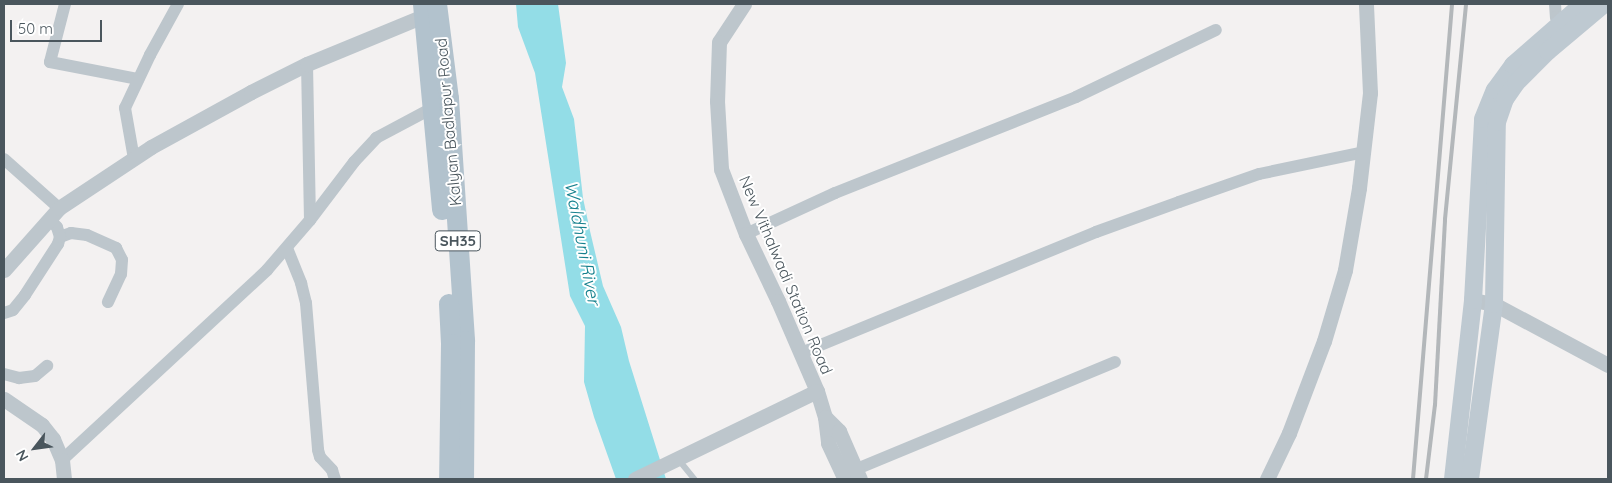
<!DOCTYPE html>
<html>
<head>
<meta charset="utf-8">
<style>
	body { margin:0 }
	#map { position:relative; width:1612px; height:483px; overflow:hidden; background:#f3f1f1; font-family:Quicksand,sans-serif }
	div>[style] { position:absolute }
	.water>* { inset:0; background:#93dde7 }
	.service>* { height:6px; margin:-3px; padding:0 3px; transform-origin:3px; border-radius:3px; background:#bdc6cc }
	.minor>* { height:12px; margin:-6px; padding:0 6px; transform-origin:6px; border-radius:6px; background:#bdc6cc }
	.tertiary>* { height:15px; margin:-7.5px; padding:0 7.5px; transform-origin:7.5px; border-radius:7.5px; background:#bdc6cc }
	.secondary>* { height:18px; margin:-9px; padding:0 9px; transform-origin:9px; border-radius:9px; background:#bec9d1 }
	.primary>* { height:20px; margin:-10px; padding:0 10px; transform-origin:10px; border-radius:10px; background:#b2c2cd }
	.rail>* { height:4px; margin:-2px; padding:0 2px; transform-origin:2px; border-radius:2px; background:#b3b7ba }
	span { translate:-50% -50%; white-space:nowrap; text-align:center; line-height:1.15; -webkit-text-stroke:4px #fff; paint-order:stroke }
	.shield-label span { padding:1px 4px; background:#fff; border:1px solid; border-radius:4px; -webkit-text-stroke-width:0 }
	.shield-label { font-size:15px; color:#4a565d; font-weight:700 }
	.street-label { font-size:16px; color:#4a565d }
	.water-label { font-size:18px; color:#15808d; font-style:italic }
	.frame { position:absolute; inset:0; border:5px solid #4a565d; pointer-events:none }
	.north { position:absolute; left:10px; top:423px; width:50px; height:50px; -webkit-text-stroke:4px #fff; paint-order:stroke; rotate:240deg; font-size:14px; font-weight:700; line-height:20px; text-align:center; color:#4a565d }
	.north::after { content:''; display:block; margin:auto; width:18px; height:22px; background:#4a565d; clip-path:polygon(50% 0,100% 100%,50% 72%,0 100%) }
	.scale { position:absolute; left:10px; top:20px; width:92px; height:22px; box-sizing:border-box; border:2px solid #4a565d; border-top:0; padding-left:6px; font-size:15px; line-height:18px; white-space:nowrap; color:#4a565d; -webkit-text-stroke:4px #fff; paint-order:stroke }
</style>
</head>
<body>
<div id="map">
	<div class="water">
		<div style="clip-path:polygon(516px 4px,558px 4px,566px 63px,562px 87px,574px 119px,583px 198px,590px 231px,603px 286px,621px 327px,629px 361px,666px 479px,616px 479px,594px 417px,584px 382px,585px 326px,570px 296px,535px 73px,518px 27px)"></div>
	</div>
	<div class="service">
		<div style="left:678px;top:459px;width:26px;rotate:51deg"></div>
	</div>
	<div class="minor">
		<div style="left:65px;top:4px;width:60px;rotate:104.5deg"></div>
		<div style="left:50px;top:62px;width:90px;rotate:10.9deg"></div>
		<div style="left:1555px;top:4px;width:13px;rotate:86deg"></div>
		<div style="left:1556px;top:17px;width:15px;rotate:70deg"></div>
		<div style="left:307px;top:64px;width:156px;rotate:88.9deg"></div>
		<div style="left:4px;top:159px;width:74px;rotate:41.7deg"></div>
		<div style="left:134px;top:159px;width:52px;rotate:-100deg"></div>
		<div style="left:125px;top:108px;width:59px;rotate:-64.7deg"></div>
		<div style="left:150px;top:55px;width:58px;rotate:-61.2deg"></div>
		<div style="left:746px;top:234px;width:98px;rotate:-24.7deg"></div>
		<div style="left:835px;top:193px;width:259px;rotate:-21.7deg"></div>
		<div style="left:1076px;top:97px;width:155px;rotate:-25.6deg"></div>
		<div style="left:60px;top:237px;width:12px;rotate:-20deg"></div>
		<div style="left:71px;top:233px;width:16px;rotate:7deg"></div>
		<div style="left:87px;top:235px;width:32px;rotate:24deg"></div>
		<div style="left:116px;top:248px;width:13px;rotate:63deg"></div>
		<div style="left:122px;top:260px;width:14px;rotate:94deg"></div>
		<div style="left:121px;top:274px;width:31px;rotate:115deg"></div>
		<div style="left:287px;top:248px;width:38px;rotate:68deg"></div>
		<div style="left:301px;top:283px;width:21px;rotate:76deg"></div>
		<div style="left:306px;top:303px;width:147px;rotate:85.3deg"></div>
		<div style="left:318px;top:450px;width:7px;rotate:74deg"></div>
		<div style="left:320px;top:457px;width:18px;rotate:47deg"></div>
		<div style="left:332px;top:470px;width:9px;rotate:72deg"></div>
		<div style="left:4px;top:313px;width:9px;rotate:-18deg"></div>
		<div style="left:13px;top:310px;width:19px;rotate:-51deg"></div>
		<div style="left:25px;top:295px;width:61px;rotate:-57.1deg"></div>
		<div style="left:58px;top:244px;width:7px;rotate:-74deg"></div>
		<div style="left:60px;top:237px;width:10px;rotate:-107deg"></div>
		<div style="left:57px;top:227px;width:11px;rotate:-135deg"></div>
		<div style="left:801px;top:353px;width:319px;rotate:-22.3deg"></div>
		<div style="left:1096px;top:232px;width:88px;rotate:-19.9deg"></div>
		<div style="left:1179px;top:202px;width:85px;rotate:-19.3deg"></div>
		<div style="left:1259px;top:174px;width:107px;rotate:-11.8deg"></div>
		<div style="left:4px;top:374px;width:16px;rotate:15deg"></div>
		<div style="left:19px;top:378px;width:16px;rotate:-7deg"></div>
		<div style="left:35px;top:376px;width:16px;rotate:-40deg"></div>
		<div style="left:62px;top:460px;width:280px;rotate:-42.8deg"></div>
		<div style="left:267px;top:270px;width:66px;rotate:-49.3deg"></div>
		<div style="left:310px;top:220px;width:73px;rotate:-52.8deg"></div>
		<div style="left:354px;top:162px;width:33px;rotate:-47deg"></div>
		<div style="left:376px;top:138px;width:70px;rotate:-28deg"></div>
		<div style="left:847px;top:473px;width:290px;rotate:-22.5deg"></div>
	</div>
	<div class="tertiary">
		<div style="left:744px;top:4px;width:45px;rotate:123.3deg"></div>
		<div style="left:719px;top:42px;width:59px;rotate:91.9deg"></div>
		<div style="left:717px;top:101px;width:68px;rotate:86.6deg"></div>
		<div style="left:721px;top:169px;width:70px;rotate:69deg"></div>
		<div style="left:746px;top:234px;width:74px;rotate:64.5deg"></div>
		<div style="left:778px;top:301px;width:98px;rotate:66.6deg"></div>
		<div style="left:817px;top:391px;width:27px;rotate:73deg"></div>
		<div style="left:825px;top:417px;width:26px;rotate:83deg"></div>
		<div style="left:828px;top:443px;width:40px;rotate:65deg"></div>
		<div style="left:4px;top:270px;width:83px;rotate:-48.4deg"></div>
		<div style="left:59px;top:208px;width:110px;rotate:-33.5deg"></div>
		<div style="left:151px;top:147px;width:114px;rotate:-28.8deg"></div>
		<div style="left:251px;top:92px;width:63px;rotate:-26.6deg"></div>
		<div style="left:307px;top:64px;width:136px;rotate:-22.4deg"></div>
		<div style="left:1473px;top:300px;width:21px;rotate:11deg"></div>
		<div style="left:1494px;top:304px;width:129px;rotate:28.2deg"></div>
		<div style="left:4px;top:399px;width:46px;rotate:34.4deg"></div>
		<div style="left:42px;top:425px;width:18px;rotate:52deg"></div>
		<div style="left:53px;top:439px;width:23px;rotate:67deg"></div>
		<div style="left:62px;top:460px;width:19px;rotate:84deg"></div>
		<div style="left:825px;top:417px;width:20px;rotate:45deg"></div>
		<div style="left:839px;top:431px;width:52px;rotate:66.4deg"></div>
		<div style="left:635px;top:479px;width:202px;rotate:-25.8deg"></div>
		<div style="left:1267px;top:479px;width:51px;rotate:-64.4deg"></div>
		<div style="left:1289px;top:433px;width:98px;rotate:-69.2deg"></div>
		<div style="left:1324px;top:341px;width:74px;rotate:-73.5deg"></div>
		<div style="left:1345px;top:270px;width:83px;rotate:-80.3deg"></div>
		<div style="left:1359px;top:188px;width:96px;rotate:-83.4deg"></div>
		<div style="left:1370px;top:93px;width:89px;rotate:-92.6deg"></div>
	</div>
	<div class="secondary">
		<div style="left:1453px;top:479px;width:180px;rotate:-83.6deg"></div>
		<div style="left:1473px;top:300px;width:181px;rotate:-86.8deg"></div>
		<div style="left:1483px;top:119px;width:31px;rotate:-68deg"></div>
		<div style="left:1495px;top:90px;width:31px;rotate:-54deg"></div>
		<div style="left:1513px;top:65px;width:93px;rotate:-41.1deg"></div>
		<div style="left:1470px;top:479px;width:177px;rotate:-82.2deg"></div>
		<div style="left:1494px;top:304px;width:182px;rotate:-89.1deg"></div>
		<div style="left:1497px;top:122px;width:24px;rotate:-71deg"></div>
		<div style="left:1505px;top:99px;width:19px;rotate:-55deg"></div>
		<div style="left:1516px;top:83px;width:45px;rotate:-45deg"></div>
		<div style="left:1548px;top:51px;width:73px;rotate:-40deg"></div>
	</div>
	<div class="primary">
		<div style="left:423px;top:4px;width:207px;rotate:84.7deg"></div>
		<div style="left:437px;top:4px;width:96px;rotate:82.8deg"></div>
		<div style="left:449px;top:99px;width:243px;rotate:86.2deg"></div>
		<div style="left:465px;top:341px;width:138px;rotate:90.4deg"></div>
		<div style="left:449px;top:304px;width:40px;rotate:87.1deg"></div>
		<div style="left:451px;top:344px;width:135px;rotate:90.8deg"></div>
	</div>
	<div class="rail">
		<div style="left:1413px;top:479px;width:477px;rotate:-85.3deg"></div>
		<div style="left:1426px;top:479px;width:75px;rotate:-83.1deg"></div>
		<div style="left:1435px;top:405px;width:186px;rotate:-86.9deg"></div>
		<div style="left:1445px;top:219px;width:216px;rotate:-84.4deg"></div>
	</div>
	<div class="shield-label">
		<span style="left:458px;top:241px">SH35</span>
	</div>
	<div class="street-label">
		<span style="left:448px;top:122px;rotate:-95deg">Kalyan Badlapur Road</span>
		<span style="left:786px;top:275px;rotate:67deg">New Vithalwadi Station Road</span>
	</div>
	<div class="water-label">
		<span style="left:582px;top:243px;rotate:79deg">Waldhuni River</span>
	</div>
	<div class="frame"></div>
	<div class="north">N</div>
	<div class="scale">50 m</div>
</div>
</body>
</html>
